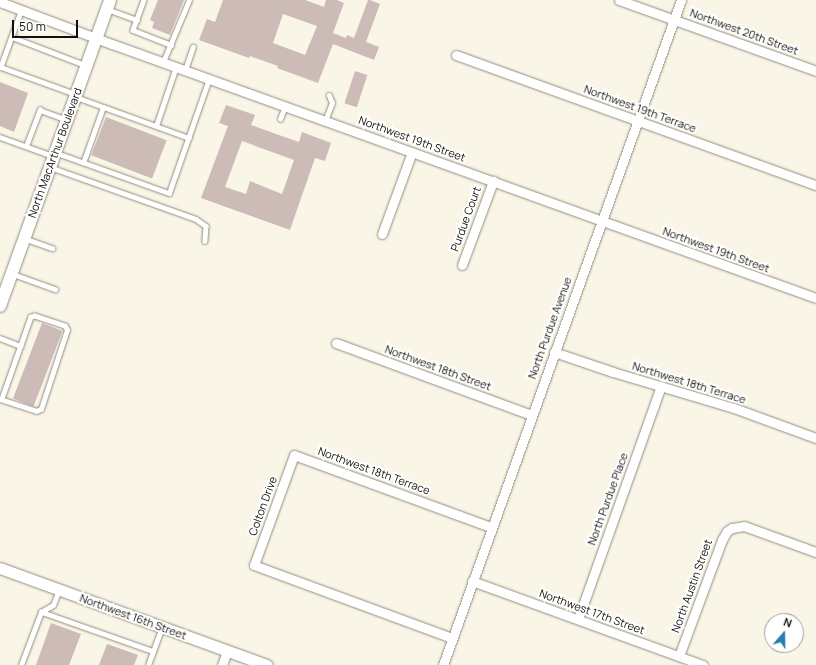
<!DOCTYPE html>
<html>
<head>
<meta charset="utf-8">
<style>
	body { margin:0 }
	#map { position:relative; width:816px; height:665px; overflow:hidden; background:#f9f5e7; font-family:Manrope,sans-serif }
	div>[style] { position:absolute }
	.building>* { inset:0; background:#ccbbb7; transform-origin:0 0 }
	.roads { filter:drop-shadow(0 0 1px #908c7f) drop-shadow(0 0 1px #908c7f) }
	.service>* { height:4.5px; margin:-2.25px; padding:0 2.25px; transform-origin:2.25px; border-radius:2.25px; background:#fff }
	.minor>* { height:9px; margin:-4.5px; padding:0 4.5px; transform-origin:4.5px; border-radius:4.5px; background:#fff }
	.tertiary>* { height:11px; margin:-5.5px; padding:0 5.5px; transform-origin:5.5px; border-radius:5.5px; background:#fff }
	.secondary>* { height:12px; margin:-6px; padding:0 6px; transform-origin:6px; border-radius:6px; background:#fff }
	span { translate:-50% -50%; white-space:nowrap; text-align:center; line-height:1.15; -webkit-text-stroke:4px #fff; paint-order:stroke }
	.street-label { font-size:11px; color:#11100b }
	.north { position:absolute; left:764px; top:613px; width:40px; height:40px; box-sizing:border-box; background:#fff; border:1px solid #a09f9d; border-radius:50%; rotate:20deg; font-size:11px; font-weight:700; line-height:16px; text-align:center; color:#11100b }
	.north::after { content:''; display:block; margin:auto; width:14px; height:18px; background:#277fae; clip-path:polygon(50% 0,100% 100%,50% 72%,0 100%) }
	.scale { position:absolute; left:12px; top:20px; width:66px; height:18px; box-sizing:border-box; border:2px solid #11100b; border-top:0; padding-left:5px; font-size:12px; line-height:14px; white-space:nowrap; color:#11100b; -webkit-text-stroke:3px #fff; paint-order:stroke }
</style>
</head>
<body>
<div id="map">
	<div class="building">
		<div style="clip-path:polygon(158px 0,184px 0,170px 35px,152px 28px,154px 22px,150px 20px)"></div>
		<div style="clip-path:polygon(evenodd,223px 0,305px 0,324px 7px,326px 0,337px 0,344px 3px,333px 33px,346px 38px,347px 35px,354px 38px,368px 0,370px 0,380px 4px,366px 42px,379px 47px,374px 60px,333px 44px,318px 83px,277px 68px,278px 66px,250px 56px,249px 58px,199px 40px,207px 19px,215px 22px,223px 0,283px 14px,317px 26px,305px 55px,273px 43px,283px 14px)"></div>
		<div style="left:355px;top:71px;width:13px;height:34px;rotate:18deg"></div>
		<div style="clip-path:polygon(0 82px,28px 93px,14px 132px,0 126px)"></div>
		<div style="clip-path:polygon(evenodd,226px 105px,255px 115px,251px 125px,276px 134px,299px 142px,302px 132px,331px 143px,325px 161px,315px 158px,290px 230px,201px 198px,228px 126px,219px 123px,226px 105px,242px 141px,294px 160px,282px 194px,250px 181px,246px 194px,225px 187px,242px 141px)"></div>
		<div style="left:106px;top:117px;width:65px;height:41px;rotate:21deg"></div>
		<div style="left:42px;top:323px;width:22px;height:81px;rotate:21deg"></div>
		<div style="clip-path:polygon(51px 623px,81px 634px,69px 665px,36px 665px)"></div>
		<div style="clip-path:polygon(107px 644px,138px 655px,134px 665px,99px 665px)"></div>
	</div>
	<div class="roads">
		<div class="service">
			<div style="left:144px;top:0;width:32px;rotate:110deg"></div>
			<div style="left:133px;top:30px;width:41px;rotate:21.5deg"></div>
			<div style="left:22px;top:9px;width:62px;rotate:109.9deg"></div>
			<div style="left:1px;top:67px;width:79px;rotate:20deg"></div>
			<div style="left:107px;top:9px;width:32px;rotate:20deg"></div>
			<div style="left:12px;top:37px;width:78px;rotate:21deg"></div>
			<div style="left:163px;top:62px;width:67px;rotate:-67.2deg"></div>
			<div style="left:185px;top:70px;width:24px;rotate:-71deg"></div>
			<div style="left:76px;top:97px;width:120px;rotate:19.9deg"></div>
			<div style="left:280px;top:119px;width:14px;rotate:-69deg"></div>
			<div style="left:325px;top:121px;width:19px;rotate:-69deg"></div>
			<div style="left:332px;top:103px;width:8px;rotate:-113deg"></div>
			<div style="left:156px;top:126px;width:62px;rotate:-71.3deg"></div>
			<div style="left:0;top:137px;width:56px;rotate:19.7deg"></div>
			<div style="left:26px;top:146px;width:39px;rotate:-69deg"></div>
			<div style="left:40px;top:110px;width:29px;rotate:20deg"></div>
			<div style="left:57px;top:153px;width:119px;rotate:19.7deg"></div>
			<div style="left:169px;top:193px;width:121px;rotate:-70.7deg"></div>
			<div style="left:83px;top:163px;width:59px;rotate:-70.3deg"></div>
			<div style="left:50px;top:167px;width:155px;rotate:19.6deg"></div>
			<div style="left:196px;top:219px;width:12px;rotate:35deg"></div>
			<div style="left:206px;top:226px;width:15px;rotate:94deg"></div>
			<div style="left:26px;top:239px;width:28px;rotate:19deg"></div>
			<div style="left:13px;top:274px;width:45px;rotate:19.7deg"></div>
			<div style="left:0;top:338px;width:22px;rotate:21deg"></div>
			<div style="left:0;top:399px;width:38px;rotate:18deg"></div>
			<div style="left:36px;top:411px;width:5px;rotate:-22deg"></div>
			<div style="left:41px;top:409px;width:83px;rotate:-71.8deg"></div>
			<div style="left:67px;top:330px;width:4px;rotate:-117deg"></div>
			<div style="left:65px;top:326px;width:32px;rotate:-162deg"></div>
			<div style="left:35px;top:316px;width:4px;rotate:166deg"></div>
			<div style="left:31px;top:317px;width:87px;rotate:109.5deg"></div>
			<div style="left:42px;top:612px;width:118px;rotate:19.4deg"></div>
			<div style="left:21px;top:665px;width:57px;rotate:-69.3deg"></div>
			<div style="left:41px;top:612px;width:14px;rotate:-30deg"></div>
			<div style="left:53px;top:605px;width:16px;rotate:-68deg"></div>
			<div style="left:148px;top:665px;width:40px;rotate:-69.8deg"></div>
		</div>
		<div class="minor">
			<div style="left:619px;top:0;width:209px;rotate:19.8deg"></div>
			<div style="left:0;top:2px;width:120px;rotate:20.6deg"></div>
			<div style="left:112px;top:44px;width:748px;rotate:19.84deg"></div>
			<div style="left:456px;top:55px;width:383px;rotate:19.9deg"></div>
			<div style="left:382px;top:234px;width:87px;rotate:-69.9deg"></div>
			<div style="left:462px;top:265px;width:90px;rotate:-69.7deg"></div>
			<div style="left:336px;top:343px;width:209px;rotate:20.2deg"></div>
			<div style="left:554px;top:352px;width:62px;rotate:18.7deg"></div>
			<div style="left:613px;top:372px;width:126px;rotate:16.6deg"></div>
			<div style="left:734px;top:408px;width:87px;rotate:20.1deg"></div>
			<div style="left:472px;top:581px;width:246px;rotate:20deg"></div>
			<div style="left:578px;top:619px;width:247px;rotate:-70.4deg"></div>
			<div style="left:452px;top:638px;width:211px;rotate:-159.8deg"></div>
			<div style="left:254px;top:565px;width:117px;rotate:-70deg"></div>
			<div style="left:294px;top:455px;width:210px;rotate:20.1deg"></div>
			<div style="left:679px;top:656px;width:124px;rotate:-69.7deg"></div>
			<div style="left:722px;top:540px;width:10px;rotate:-61deg"></div>
			<div style="left:727px;top:531px;width:6px;rotate:-31deg"></div>
			<div style="left:732px;top:528px;width:12px;rotate:-9deg"></div>
			<div style="left:744px;top:526px;width:77px;rotate:19.9deg"></div>
			<div style="left:222px;top:665px;width:15px;rotate:-70deg"></div>
			<div style="left:443px;top:665px;width:706px;rotate:-70.31deg"></div>
		</div>
		<div class="tertiary">
			<div style="left:0;top:568px;width:284px;rotate:20deg"></div>
		</div>
		<div class="secondary">
			<div style="left:0;top:306px;width:325px;rotate:-70.2deg"></div>
		</div>
	</div>
	<div class="street-label">
		<span style="left:744px;top:32px;rotate:20deg">Northwest 20th Street</span>
		<span style="left:640px;top:109px;rotate:20deg">Northwest 19th Terrace</span>
		<span style="left:412px;top:139px;rotate:20deg">Northwest 19th Street</span>
		<span style="left:55px;top:153px;rotate:-70deg">North MacArthur Boulevard</span>
		<span style="left:466px;top:219px;rotate:-70deg">Purdue Court</span>
		<span style="left:716px;top:250px;rotate:20deg">Northwest 19th Street</span>
		<span style="left:550px;top:328px;rotate:-70deg">North Purdue Avenue</span>
		<span style="left:438px;top:368px;rotate:20deg">Northwest 18th Street</span>
		<span style="left:689px;top:383px;rotate:17deg">Northwest 18th Terrace</span>
		<span style="left:374px;top:471px;rotate:20deg">Northwest 18th Terrace</span>
		<span style="left:608px;top:499px;rotate:-70deg">North Purdue Place</span>
		<span style="left:263px;top:506px;rotate:-70deg">Colton Drive</span>
		<span style="left:692px;top:586px;rotate:-70deg">North Austin Street</span>
		<span style="left:592px;top:612px;rotate:20deg">Northwest 17th Street</span>
		<span style="left:133px;top:617px;rotate:20deg">Northwest 16th Street</span>
	</div>
	<div class="north">N</div>
	<div class="scale">50 m</div>
</div>
</body>
</html>
